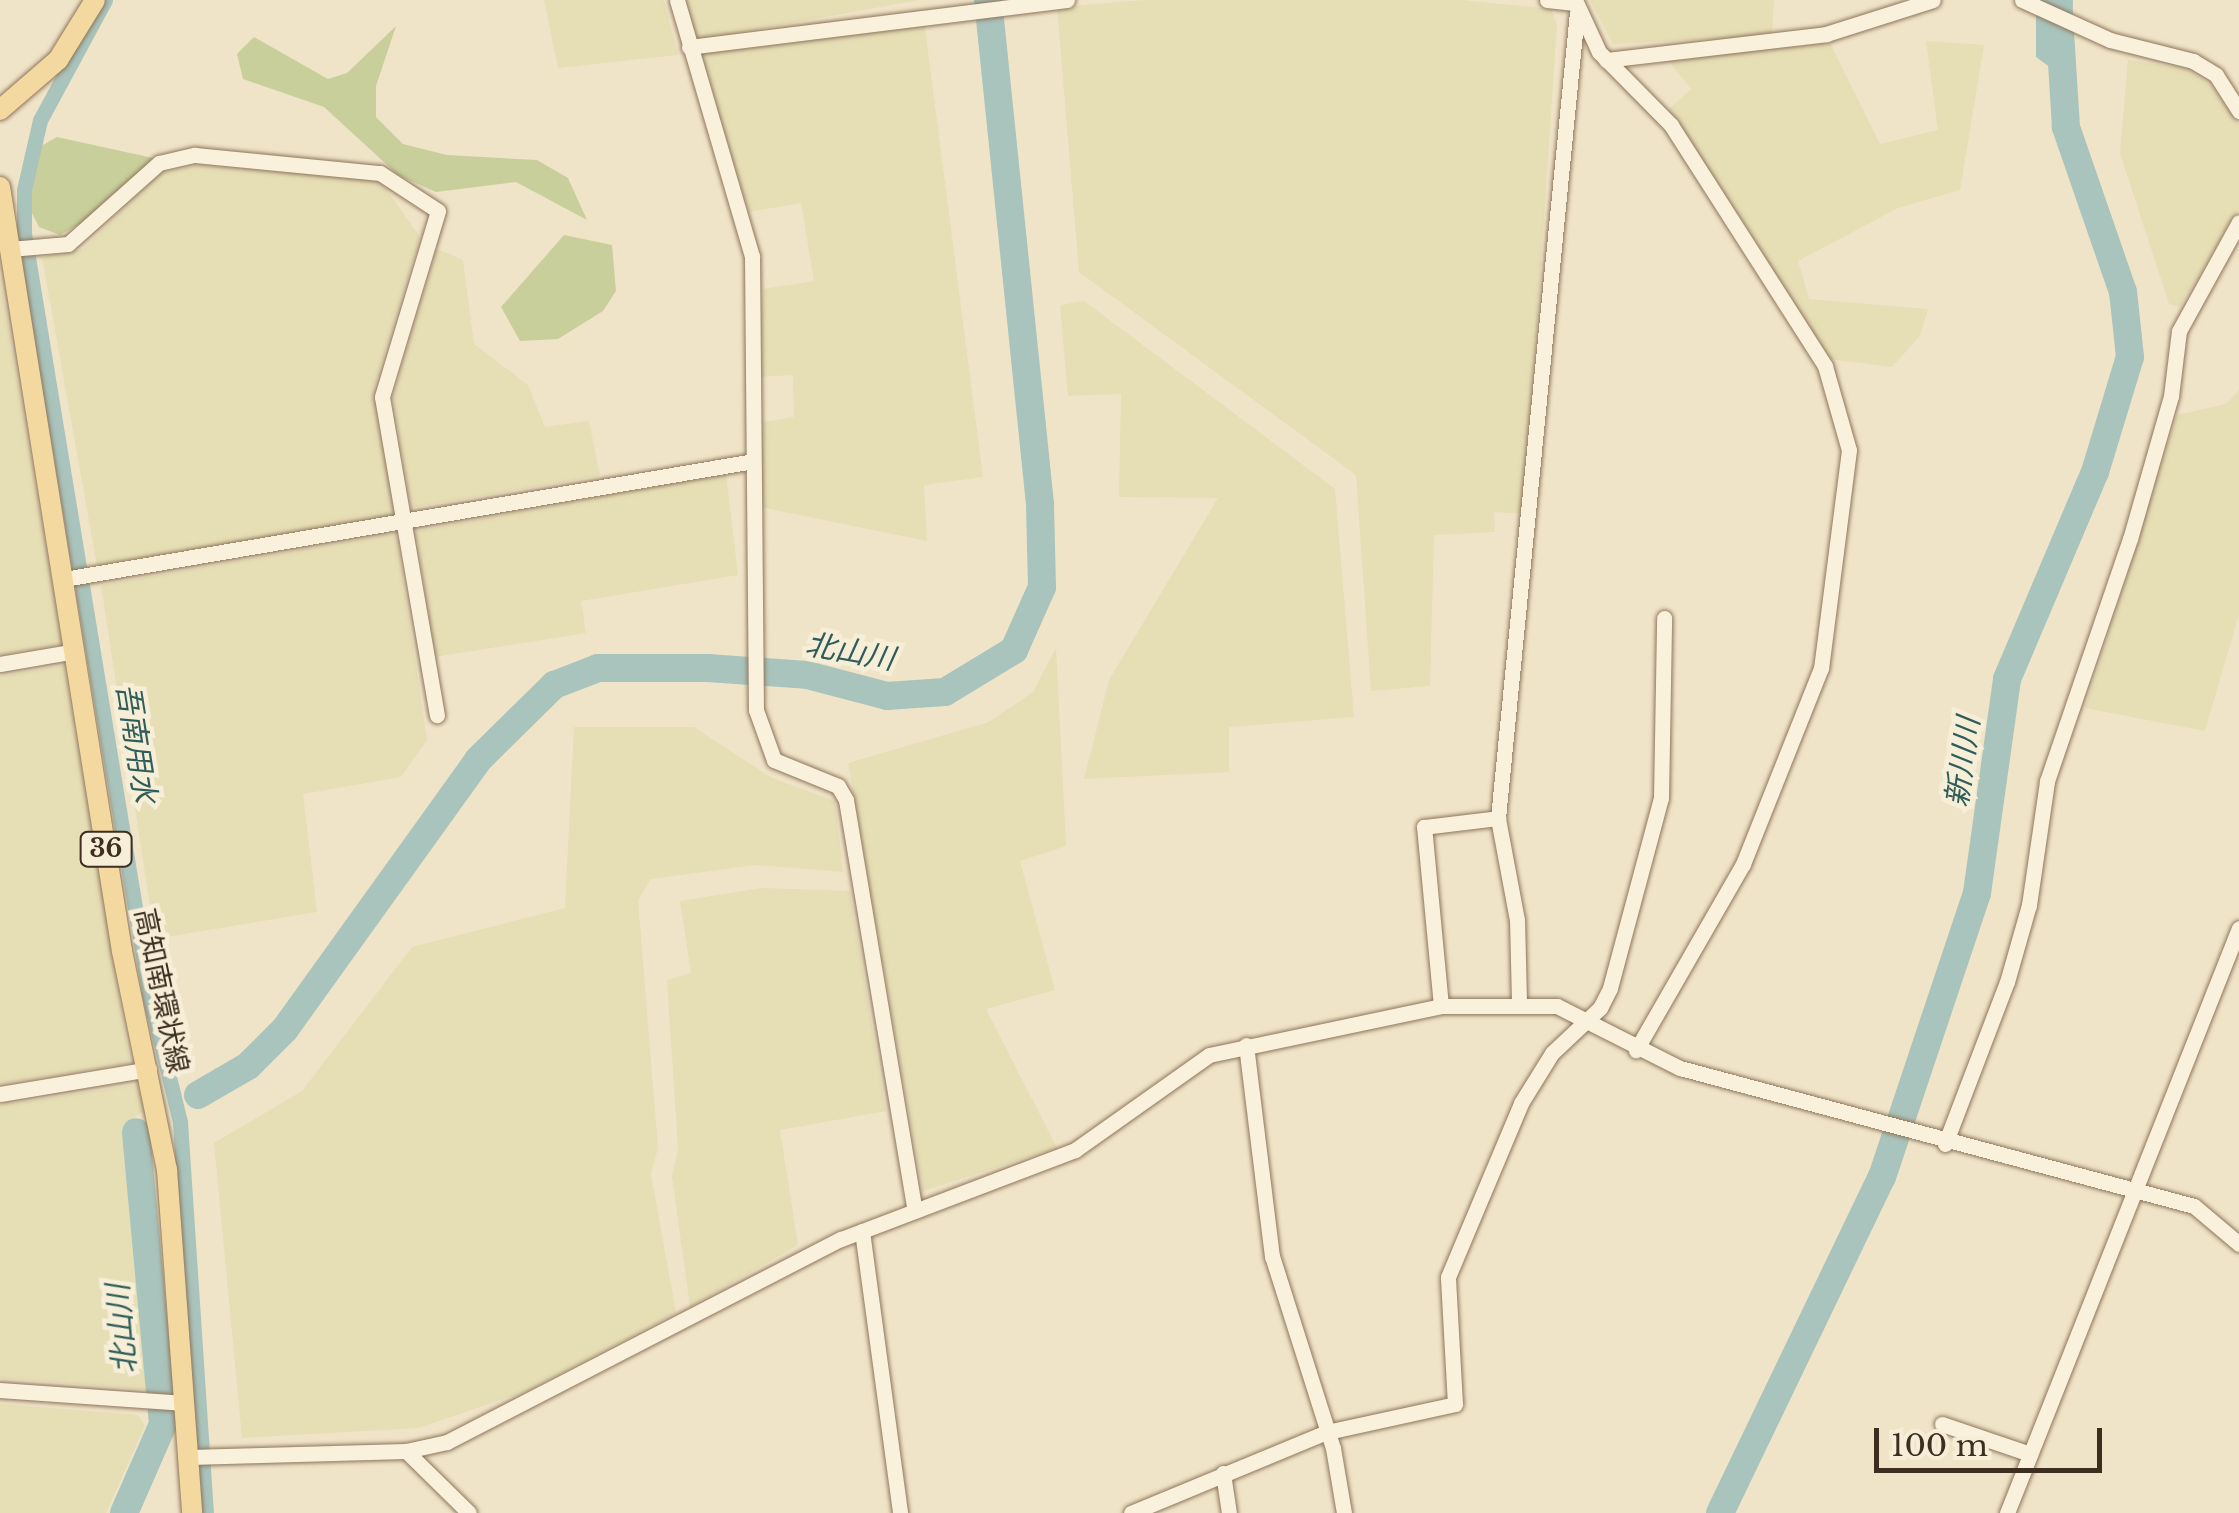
<!DOCTYPE html>
<html>
<head>
<meta charset="utf-8">
<style>
	body { margin:0 }
	#map { position:relative; width:2239px; height:1513px; overflow:hidden; background:#f0e4c8; font-family:"Libre Baskerville","Noto Sans JP",serif }
	div>[style] { position:absolute }
	.farmland>* { inset:0; background:#e6deb5 }
	.green>* { inset:0; background:#c9cf9b }
	.water>* { inset:0; background:#a9c4bc }
	.canal>* { height:15px; margin:-7.5px; padding:0 7.5px; transform-origin:7.5px; border-radius:7.5px; background:#a9c4bc }
	.river>* { height:28px; margin:-14px; padding:0 14px; transform-origin:14px; border-radius:14px; background:#a9c4bc }
	.roads { filter:drop-shadow(0 0 2px #8d765c) drop-shadow(0 0 2px #8d765c) }
	.minor>* { height:15px; margin:-7.5px; padding:0 7.5px; transform-origin:7.5px; border-radius:7.5px; background:#faf1dc }
	.major>* { height:20px; margin:-10px; padding:0 10px; transform-origin:10px; border-radius:10px; background:#f3d9a0 }
	span { translate:-50% -50%; white-space:nowrap; text-align:center; line-height:1.15; -webkit-text-stroke:9px #f7eed8; paint-order:stroke }
	.shield-label span { padding:2px 8px; background:#f7eed8; border:2px solid; border-radius:8px; -webkit-text-stroke-width:0 }
	.shield-label { font-size:25px; color:#3d2e20; font-weight:700 }
	.street-label { font-size:28px; color:#3d2e20 }
	.water-label { font-size:30px; color:#2f5d5a; font-style:italic }
	.scale { position:absolute; left:1874px; top:1428px; width:228px; height:45px; box-sizing:border-box; border:5px solid #3d2e20; border-top:0; padding-left:12px; font-size:30px; line-height:35px; white-space:nowrap; color:#3d2e20; -webkit-text-stroke:8px #f7eed8; paint-order:stroke }
</style>
</head>
<body>
<div id="map">
	<div class="farmland">
		<div style="clip-path:polygon(544px 0,664px 0,678px 55px,558px 68px)"></div>
		<div style="clip-path:polygon(683px 0,919px 0,694px 41px)"></div>
		<div style="clip-path:polygon(1145px 0,1462px 0,1551px 9px,1557px 25px,1524px 514px,1494px 512px,1495px 532px,1434px 535px,1430px 686px,1371px 691px,1356px 475px,1079px 272px,1057px 7px)"></div>
		<div style="clip-path:polygon(1590px 0,1774px 0,1772px 36px,1613px 44px)"></div>
		<div style="clip-path:polygon(924px 20px,983px 477px,924px 485px,927px 541px,760px 507px,758px 423px,794px 417px,793px 375px,758px 377px,763px 289px,814px 281px,801px 203px,749px 212px,699px 52px)"></div>
		<div style="clip-path:polygon(1926px 41px,1984px 45px,1960px 190px,1898px 208px,1798px 261px,1809px 299px,1928px 309px,1920px 336px,1892px 367px,1829px 359px,1667px 111px,1691px 89px,1668px 60px,1830px 43px,1880px 144px,1938px 130px)"></div>
		<div style="clip-path:polygon(2128px 60px,2185px 68px,2210px 84px,2239px 124px,2239px 209px,2180px 307px,2169px 304px,2120px 153px)"></div>
		<div style="clip-path:polygon(200px 165px,380px 180px,420px 237px,374px 388px,395px 515px,97px 566px,42px 257px,83px 249px,160px 173px)"></div>
		<div style="clip-path:polygon(437px 249px,463px 260px,474px 344px,528px 385px,545px 427px,589px 421px,600px 476px,411px 508px,393px 397px)"></div>
		<div style="clip-path:polygon(0 274px,62px 644px,0 655px)"></div>
		<div style="clip-path:polygon(1084px 301px,1335px 489px,1354px 717px,1229px 727px,1229px 772px,1084px 779px,1109px 680px,1218px 498px,1119px 497px,1121px 394px,1068px 396px,1060px 305px)"></div>
		<div style="clip-path:polygon(2239px 390px,2239px 614px,2205px 731px,2085px 708px,2177px 415px,2226px 404px)"></div>
		<div style="clip-path:polygon(726px 474px,738px 575px,581px 601px,586px 633px,435px 657px,416px 531px)"></div>
		<div style="clip-path:polygon(396px 533px,427px 740px,401px 777px,303px 794px,317px 912px,155px 939px,101px 585px)"></div>
		<div style="clip-path:polygon(1056px 648px,1066px 846px,1020px 861px,1055px 990px,986px 1009px,1057px 1148px,923px 1191px,848px 763px,989px 722px,1033px 692px)"></div>
		<div style="clip-path:polygon(64px 665px,130px 1063px,0 1084px,0 676px)"></div>
		<div style="clip-path:polygon(574px 727px,694px 727px,770px 777px,835px 801px,843px 872px,756px 865px,651px 879px,638px 900px,658px 1148px,651px 1174px,676px 1313px,527px 1391px,419px 1428px,242px 1438px,214px 1143px,302px 1091px,412px 947px,565px 908px)"></div>
		<div style="clip-path:polygon(762px 888px,850px 891px,886px 1111px,780px 1130px,798px 1245px,690px 1307px,672px 1177px,678px 1149px,667px 980px,691px 973px,680px 901px)"></div>
		<div style="clip-path:polygon(140px 1084px,145px 1110px,123px 1126px,152px 1390px,0 1378px,0 1105px)"></div>
		<div style="clip-path:polygon(0 1404px,138px 1415px,145px 1426px,106px 1513px,0 1513px)"></div>
	</div>
	<div class="green">
		<div style="clip-path:polygon(396px 26px,376px 86px,376px 117px,403px 144px,447px 155px,537px 160px,568px 178px,587px 220px,516px 182px,436px 192px,398px 175px,324px 107px,243px 79px,237px 54px,254px 37px,328px 79px,347px 73px)"></div>
		<div style="clip-path:polygon(57px 137px,153px 158px,109px 207px,60px 235px,39px 227px,23px 195px,32px 151px)"></div>
		<div style="clip-path:polygon(564px 235px,612px 245px,616px 291px,603px 311px,558px 339px,520px 341px,501px 307px)"></div>
	</div>
	<div class="water">
		<div style="clip-path:polygon(2036px 0,2073px 0,2070px 82px,2036px 57px)"></div>
	</div>
	<div class="canal">
		<div style="left:105px;top:0;width:136px;rotate:118.4deg"></div>
		<div style="left:40px;top:120px;width:72px;rotate:102.9deg"></div>
		<div style="left:24px;top:190px;width:43px;rotate:90deg"></div>
		<div style="left:24px;top:233px;width:775px;rotate:80.65deg"></div>
		<div style="left:150px;top:998px;width:128px;rotate:76.4deg"></div>
		<div style="left:180px;top:1122px;width:392px;rotate:86.2deg"></div>
	</div>
	<div class="river">
		<div style="left:198px;top:1095px;width:58px;rotate:-30.1deg"></div>
		<div style="left:248px;top:1066px;width:52px;rotate:-45deg"></div>
		<div style="left:285px;top:1029px;width:331px;rotate:-54.3deg"></div>
		<div style="left:478px;top:760px;width:107px;rotate:-44.6deg"></div>
		<div style="left:554px;top:685px;width:47px;rotate:-21.1deg"></div>
		<div style="left:598px;top:668px;width:110px"></div>
		<div style="left:708px;top:668px;width:99px;rotate:4deg"></div>
		<div style="left:807px;top:675px;width:83px;rotate:14.7deg"></div>
		<div style="left:887px;top:696px;width:58px;rotate:-3.9deg"></div>
		<div style="left:945px;top:692px;width:81px;rotate:-31.3deg"></div>
		<div style="left:1014px;top:650px;width:69px;rotate:-66deg"></div>
		<div style="left:1042px;top:587px;width:83px;rotate:-91.4deg"></div>
		<div style="left:1040px;top:504px;width:507px;rotate:-95.89deg"></div>
		<div style="left:124px;top:1513px;width:97px;rotate:-66.3deg"></div>
		<div style="left:163px;top:1424px;width:293px;rotate:-95.3deg"></div>
		<div style="left:1720px;top:1513px;width:373px;rotate:-64.3deg"></div>
		<div style="left:1882px;top:1177px;width:299px;rotate:-71.5deg"></div>
		<div style="left:1977px;top:893px;width:216px;rotate:-82deg"></div>
		<div style="left:2007px;top:679px;width:225px;rotate:-67deg"></div>
		<div style="left:2095px;top:472px;width:120px;rotate:-73.1deg"></div>
		<div style="left:2130px;top:357px;width:65px;rotate:-96.1deg"></div>
		<div style="left:2123px;top:292px;width:175px;rotate:-109.1deg"></div>
		<div style="left:2066px;top:127px;width:127px;rotate:-93.6deg"></div>
	</div>
	<div class="roads">
		<div class="minor">
			<div style="left:677px;top:0;width:267px;rotate:73.7deg"></div>
			<div style="left:752px;top:256px;width:454px;rotate:89.5deg"></div>
			<div style="left:756px;top:710px;width:53px;rotate:70.2deg"></div>
			<div style="left:774px;top:760px;width:69px;rotate:22.1deg"></div>
			<div style="left:838px;top:786px;width:16px;rotate:60deg"></div>
			<div style="left:846px;top:800px;width:413px;rotate:80.5deg"></div>
			<div style="left:1547px;top:0;width:28px;rotate:6deg"></div>
			<div style="left:1575px;top:0;width:57px;rotate:65.2deg"></div>
			<div style="left:1599px;top:52px;width:103px;rotate:45.4deg"></div>
			<div style="left:1671px;top:125px;width:286px;rotate:57.4deg"></div>
			<div style="left:1825px;top:366px;width:87px;rotate:74.1deg"></div>
			<div style="left:1849px;top:450px;width:220px;rotate:97.3deg"></div>
			<div style="left:1821px;top:668px;width:211px;rotate:111.7deg"></div>
			<div style="left:1743px;top:864px;width:215px;rotate:119.9deg"></div>
			<div style="left:2022px;top:0;width:97px;rotate:24.4deg"></div>
			<div style="left:2110px;top:40px;width:86px;rotate:14.2deg"></div>
			<div style="left:2193px;top:61px;width:27px;rotate:31deg"></div>
			<div style="left:2216px;top:75px;width:43px;rotate:57.4deg"></div>
			<div style="left:689px;top:47px;width:381px;rotate:-7.1deg"></div>
			<div style="left:1606px;top:60px;width:222px;rotate:-6.7deg"></div>
			<div style="left:1826px;top:34px;width:112px;rotate:-17.6deg"></div>
			<div style="left:10px;top:249px;width:58px;rotate:-4.9deg"></div>
			<div style="left:68px;top:244px;width:122px;rotate:-41.7deg"></div>
			<div style="left:159px;top:163px;width:37px;rotate:-13deg"></div>
			<div style="left:195px;top:155px;width:186px;rotate:5.6deg"></div>
			<div style="left:380px;top:173px;width:69px;rotate:33.2deg"></div>
			<div style="left:438px;top:211px;width:194px;rotate:106.8deg"></div>
			<div style="left:382px;top:397px;width:323px;rotate:80.2deg"></div>
			<div style="left:64px;top:579px;width:694px;rotate:-9.71deg"></div>
			<div style="left:0;top:664px;width:76px;rotate:-9.8deg"></div>
			<div style="left:1519px;top:1001px;width:81px;rotate:-91.4deg"></div>
			<div style="left:1517px;top:920px;width:104px;rotate:-100.6deg"></div>
			<div style="left:1498px;top:818px;width:809px;rotate:-84.4deg"></div>
			<div style="left:1441px;top:1006px;width:180px;rotate:-95.4deg"></div>
			<div style="left:1424px;top:827px;width:75px;rotate:-6.9deg"></div>
			<div style="left:1246px;top:1045px;width:213px;rotate:83deg"></div>
			<div style="left:1272px;top:1256px;width:201px;rotate:72.4deg"></div>
			<div style="left:1333px;top:1448px;width:66px;rotate:80.4deg"></div>
			<div style="left:0;top:1094px;width:151px;rotate:-9.5deg"></div>
			<div style="left:1945px;top:1144px;width:173px;rotate:-69.1deg"></div>
			<div style="left:2007px;top:982px;width:80px;rotate:-74.1deg"></div>
			<div style="left:2029px;top:905px;width:125px;rotate:-81.7deg"></div>
			<div style="left:2047px;top:781px;width:256px;rotate:-71.1deg"></div>
			<div style="left:2130px;top:539px;width:149px;rotate:-74deg"></div>
			<div style="left:2171px;top:396px;width:65px;rotate:-83deg"></div>
			<div style="left:2179px;top:331px;width:124px;rotate:-61.2deg"></div>
			<div style="left:862px;top:1231px;width:285px;rotate:82.3deg"></div>
			<div style="left:0;top:1390px;width:185px;rotate:4deg"></div>
			<div style="left:1942px;top:1424px;width:93px;rotate:18.8deg"></div>
			<div style="left:406px;top:1451px;width:88px;rotate:44.5deg"></div>
			<div style="left:189px;top:1457px;width:217px;rotate:-1.6deg"></div>
			<div style="left:406px;top:1451px;width:42px;rotate:-12.4deg"></div>
			<div style="left:447px;top:1442px;width:443px;rotate:-27.3deg"></div>
			<div style="left:841px;top:1239px;width:250px;rotate:-20.8deg"></div>
			<div style="left:1075px;top:1150px;width:164px;rotate:-35.3deg"></div>
			<div style="left:1209px;top:1055px;width:237px;rotate:-11.9deg"></div>
			<div style="left:1441px;top:1006px;width:116px"></div>
			<div style="left:1557px;top:1006px;width:138px;rotate:26.8deg"></div>
			<div style="left:1680px;top:1068px;width:532px;rotate:15.03deg"></div>
			<div style="left:2194px;top:1206px;width:59px;rotate:40.2deg"></div>
			<div style="left:1223px;top:1473px;width:40px;rotate:81.5deg"></div>
			<div style="left:1131px;top:1513px;width:212px;rotate:-22.5deg"></div>
			<div style="left:1327px;top:1432px;width:131px;rotate:-12.3deg"></div>
			<div style="left:1455px;top:1404px;width:127px;rotate:-93.2deg"></div>
			<div style="left:1448px;top:1277px;width:189px;rotate:-67.2deg"></div>
			<div style="left:1521px;top:1103px;width:59px;rotate:-58.2deg"></div>
			<div style="left:1552px;top:1053px;width:66px;rotate:-43.2deg"></div>
			<div style="left:1600px;top:1008px;width:22px;rotate:-63deg"></div>
			<div style="left:1610px;top:988px;width:197px;rotate:-75deg"></div>
			<div style="left:1661px;top:798px;width:180px;rotate:-89deg"></div>
			<div style="left:2007px;top:1513px;width:629px;rotate:-68.37deg"></div>
		</div>
		<div class="major">
			<div style="left:0;top:110px;width:77px;rotate:-40.8deg"></div>
			<div style="left:58px;top:60px;width:70px;rotate:-58.3deg"></div>
			<div style="left:0;top:187px;width:774px;rotate:80.93deg"></div>
			<div style="left:122px;top:951px;width:224px;rotate:78.4deg"></div>
			<div style="left:167px;top:1170px;width:344px;rotate:85.8deg"></div>
		</div>
	</div>
	<div class="shield-label">
		<span style="left:106px;top:849px">36</span>
	</div>
	<div class="street-label">
		<span style="left:161px;top:991px;rotate:78deg">高知南環状線</span>
	</div>
	<div class="water-label">
		<span style="left:850px;top:652px;rotate:10deg">北山川</span>
		<span style="left:136px;top:743px;rotate:81deg">吾南用水</span>
		<span style="left:1963px;top:762px;rotate:-82deg">新川川</span>
		<span style="left:122px;top:1329px;rotate:-95deg">北山川</span>
	</div>
	<div class="scale">100 m</div>
</div>
</body>
</html>
